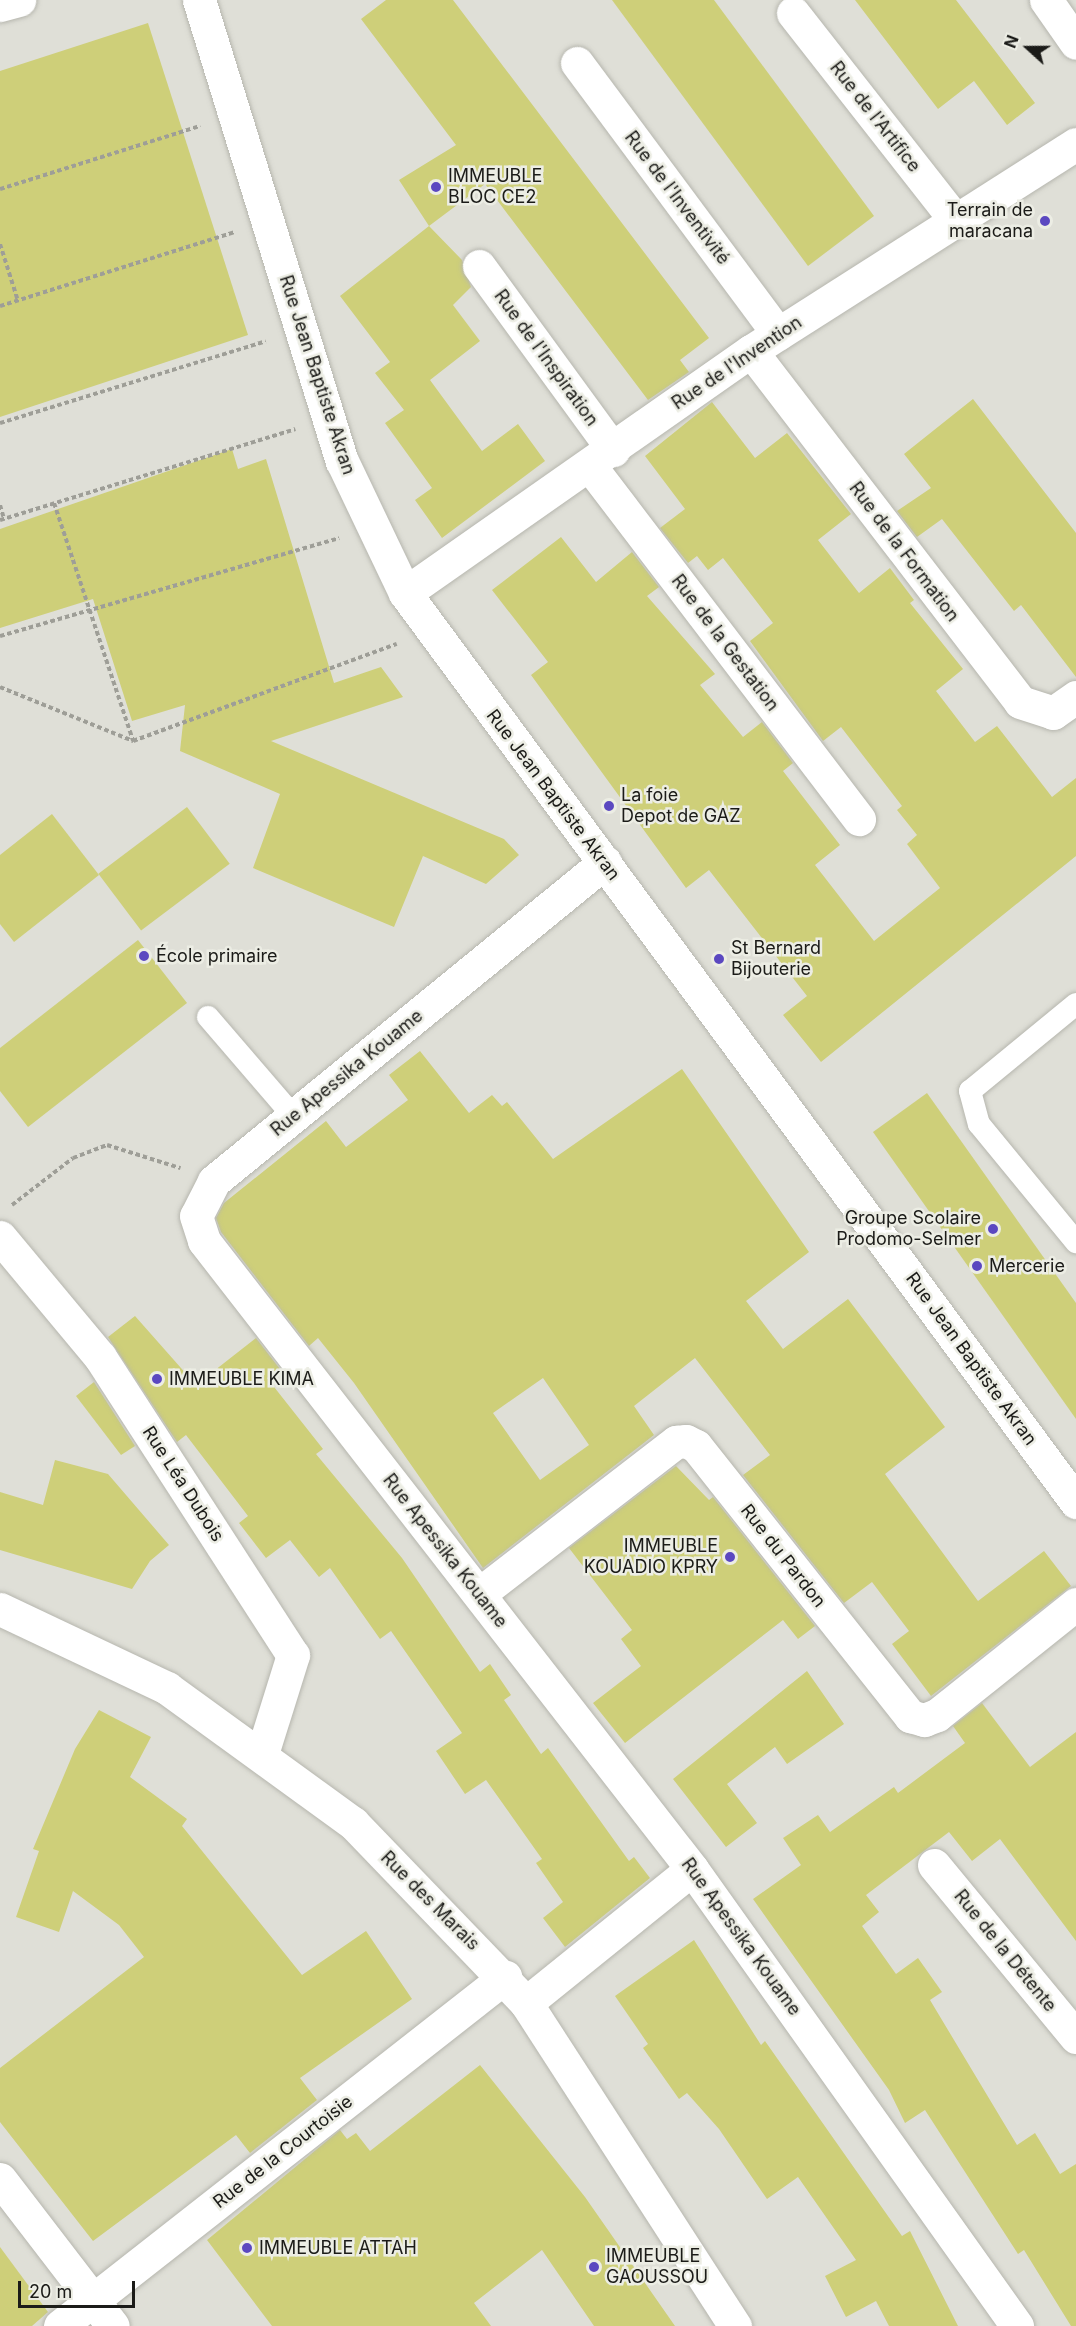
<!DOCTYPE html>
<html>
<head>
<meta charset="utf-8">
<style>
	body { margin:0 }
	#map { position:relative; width:1076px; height:2326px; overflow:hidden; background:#dfdfd7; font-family:Inter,sans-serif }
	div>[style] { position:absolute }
	.building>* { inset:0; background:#cecf79; transform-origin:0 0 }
	.path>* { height:4px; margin-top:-2px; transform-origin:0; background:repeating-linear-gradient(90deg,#9e9e97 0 4.5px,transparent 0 7.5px) }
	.roads { filter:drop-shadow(0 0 2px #b6b6ae) drop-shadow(0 0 2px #b6b6ae) }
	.lane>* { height:22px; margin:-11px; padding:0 11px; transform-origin:11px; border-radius:11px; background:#fff }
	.street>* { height:33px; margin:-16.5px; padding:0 16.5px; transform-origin:16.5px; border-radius:16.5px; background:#fff }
	.secondary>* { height:33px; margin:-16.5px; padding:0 16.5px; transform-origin:16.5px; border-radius:16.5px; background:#fff }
	.dots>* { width:16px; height:16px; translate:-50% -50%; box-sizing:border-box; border:3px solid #ecede4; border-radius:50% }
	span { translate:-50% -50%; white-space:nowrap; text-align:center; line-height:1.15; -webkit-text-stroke:5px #ecede4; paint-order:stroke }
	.street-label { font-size:18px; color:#1b1b18 }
	.poi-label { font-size:18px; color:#1b1b18 }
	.left { translate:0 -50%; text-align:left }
	.right { translate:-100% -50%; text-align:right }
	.north { position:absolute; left:998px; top:18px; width:60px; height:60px; -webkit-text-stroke:4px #ecede4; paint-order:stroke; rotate:291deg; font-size:16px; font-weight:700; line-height:24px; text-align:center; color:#1b1b18 }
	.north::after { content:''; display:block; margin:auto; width:21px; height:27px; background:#1b1b18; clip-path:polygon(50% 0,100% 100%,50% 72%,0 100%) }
	.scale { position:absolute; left:18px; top:2281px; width:117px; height:27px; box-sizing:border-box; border:3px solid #1b1b18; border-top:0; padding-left:8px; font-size:18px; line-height:21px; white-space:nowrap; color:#1b1b18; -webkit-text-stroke:4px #ecede4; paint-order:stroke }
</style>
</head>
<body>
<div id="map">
	<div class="building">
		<div style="clip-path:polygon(386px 0,453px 0,709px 338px,680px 360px,689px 372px,648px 400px,485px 184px,429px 226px,399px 180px,456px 145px,361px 19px)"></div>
		<div style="clip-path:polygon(612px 0,714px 0,874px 216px,808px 266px)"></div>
		<div style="clip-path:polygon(855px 0,956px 0,1035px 103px,1007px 125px,974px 81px,938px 109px)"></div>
		<div style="clip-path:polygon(148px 23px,248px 335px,0 417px,0 71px)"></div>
		<div style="clip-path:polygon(429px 226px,462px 260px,471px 287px,453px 305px,480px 341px,430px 380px,482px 451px,518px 424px,545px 461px,442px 538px,415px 500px,432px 488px,385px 423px,404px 410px,375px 373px,390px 362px,340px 296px)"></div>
		<div style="clip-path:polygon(973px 399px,1076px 533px,1076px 677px,1021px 605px,1014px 611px,942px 519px,917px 537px,897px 511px,931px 488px,904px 454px)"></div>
		<div style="clip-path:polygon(712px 402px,755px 458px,787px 433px,851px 514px,818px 540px,859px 593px,890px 568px,914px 600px,910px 603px,963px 669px,936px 691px,975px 742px,997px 726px,1052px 797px,1076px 778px,1076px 856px,821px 1062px,783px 1015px,807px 996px,709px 870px,686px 888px,531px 675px,548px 662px,492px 590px,561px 537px,596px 582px,632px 552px,659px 587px,647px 596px,715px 674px,700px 685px,743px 737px,762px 722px,793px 763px,783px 771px,840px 845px,815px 865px,874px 941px,940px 888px,907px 844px,917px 835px,897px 810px,902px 806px,841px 727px,823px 741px,750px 641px,773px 623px,723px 558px,708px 570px,697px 556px,688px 563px,660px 528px,685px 509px,645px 456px)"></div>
		<div style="clip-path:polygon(232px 449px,238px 469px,266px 459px,334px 683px,381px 667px,403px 697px,271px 741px,504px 839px,519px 855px,486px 884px,423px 856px,394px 927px,253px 868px,280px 794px,180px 751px,185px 705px,132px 721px,93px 599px,0 628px,0 529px)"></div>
		<div style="left:187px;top:807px;width:71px;height:111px;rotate:53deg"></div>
		<div style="clip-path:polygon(52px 814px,99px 875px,14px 942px,0 924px,0 855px)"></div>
		<div style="clip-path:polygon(138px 940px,187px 1003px,28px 1127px,0 1091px,0 1048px)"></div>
		<div style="clip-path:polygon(evenodd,420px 1051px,469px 1113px,492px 1095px,502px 1106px,507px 1102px,553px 1159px,682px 1069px,809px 1252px,746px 1301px,783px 1349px,848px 1299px,945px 1427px,885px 1474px,978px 1601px,1044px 1551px,1071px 1586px,931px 1696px,892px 1644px,909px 1631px,872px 1582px,844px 1603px,743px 1475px,770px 1455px,695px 1358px,634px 1406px,654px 1435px,483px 1568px,354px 1383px,318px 1338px,309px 1346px,221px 1232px,216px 1218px,224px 1203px,326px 1121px,346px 1147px,408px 1100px,389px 1075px,420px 1051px,543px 1378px,589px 1445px,540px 1480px,493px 1413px,543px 1378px)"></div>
		<div style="clip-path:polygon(927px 1093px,1076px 1303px,1076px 1419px,873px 1132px)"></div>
		<div style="clip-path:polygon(135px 1316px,196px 1385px,256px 1338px,280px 1369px,267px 1378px,323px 1449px,316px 1454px,402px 1558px,480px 1672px,490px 1664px,511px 1695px,504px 1700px,541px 1754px,548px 1748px,629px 1861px,634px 1857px,650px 1878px,565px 1947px,543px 1918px,563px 1902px,536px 1863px,542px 1859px,486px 1780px,465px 1794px,436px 1751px,462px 1733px,391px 1631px,380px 1639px,330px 1568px,319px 1577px,290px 1540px,266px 1558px,239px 1523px,248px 1516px,186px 1435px,177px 1442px,108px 1337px)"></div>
		<div style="clip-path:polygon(94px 1382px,135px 1446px,121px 1455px,76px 1396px)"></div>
		<div style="clip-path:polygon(55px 1460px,108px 1474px,169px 1545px,150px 1561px,132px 1589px,0 1550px,0 1492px,43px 1505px)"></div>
		<div style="clip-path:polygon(676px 1466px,709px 1500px,713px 1497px,815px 1626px,798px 1639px,783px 1620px,625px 1743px,593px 1703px,641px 1666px,621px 1639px,632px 1630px,569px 1548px)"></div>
		<div style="clip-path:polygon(807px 1671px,844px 1724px,787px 1764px,775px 1747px,727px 1784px,757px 1823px,726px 1847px,673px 1779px)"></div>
		<div style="clip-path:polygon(982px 1703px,1030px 1767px,1076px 1732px,1076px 1941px,1000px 1839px,972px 1861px,949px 1832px,866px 1895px,879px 1912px,862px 1926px,896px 1974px,918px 1958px,942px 1992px,930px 2000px,1017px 2145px,1035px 2133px,1060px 2174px,1076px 2164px,1076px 2326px,1071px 2326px,1024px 2250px,1018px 2254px,925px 2110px,905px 2123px,889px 2090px,753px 1899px,801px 1865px,783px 1838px,818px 1815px,830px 1832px,894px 1787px,898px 1793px,965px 1743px,953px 1726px)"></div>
		<div style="clip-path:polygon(99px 1710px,151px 1737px,130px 1777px,187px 1819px,182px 1826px,302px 1975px,366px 1931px,412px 1999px,300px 2078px,317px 2100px,250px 2153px,236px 2135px,93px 2241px,0 2122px,0 2068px,144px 1957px,119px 1925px,73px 1891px,59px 1932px,16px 1917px,39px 1851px,33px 1849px,75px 1749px)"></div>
		<div style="clip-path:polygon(694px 1940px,761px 2045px,765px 2041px,902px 2236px,910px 2231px,958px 2326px,889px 2326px,876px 2301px,846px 2317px,825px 2276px,856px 2260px,798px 2177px,767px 2199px,719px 2129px,687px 2093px,679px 2099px,643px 2048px,648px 2044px,615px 1996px)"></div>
		<div style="clip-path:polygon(480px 2065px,585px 2197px,675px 2326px,594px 2326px,542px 2250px,474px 2303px,491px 2326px,272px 2326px,207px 2240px,340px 2130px,347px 2139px,356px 2133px,370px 2151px)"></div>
		<div style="clip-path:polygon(0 2247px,48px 2312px,32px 2326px,0 2326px)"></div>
	</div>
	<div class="path">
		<div style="left:0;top:189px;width:210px;rotate:-17.5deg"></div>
		<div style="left:0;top:244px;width:60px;rotate:72.5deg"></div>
		<div style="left:0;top:306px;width:245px;rotate:-17.5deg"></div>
		<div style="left:0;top:423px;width:278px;rotate:-17.1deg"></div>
		<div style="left:54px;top:503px;width:251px;rotate:71.6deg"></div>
		<div style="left:133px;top:741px;width:281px;rotate:-20.2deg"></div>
		<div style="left:0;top:505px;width:15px;rotate:74deg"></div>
		<div style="left:0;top:520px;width:309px;rotate:-17.1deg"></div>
		<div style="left:0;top:636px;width:353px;rotate:-16.1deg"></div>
		<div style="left:0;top:687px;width:144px;rotate:22.1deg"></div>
		<div style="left:12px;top:1205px;width:77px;rotate:-37.6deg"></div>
		<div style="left:73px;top:1158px;width:36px;rotate:-21deg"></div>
		<div style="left:107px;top:1145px;width:77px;rotate:17.5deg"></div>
	</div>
	<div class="roads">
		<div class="lane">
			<div style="left:1076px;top:1004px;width:137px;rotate:140.6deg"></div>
			<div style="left:970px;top:1091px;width:34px;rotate:75deg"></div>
			<div style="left:979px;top:1124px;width:153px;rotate:50.6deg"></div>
			<div style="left:208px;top:1017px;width:132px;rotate:49.3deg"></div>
		</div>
		<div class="street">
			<div style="left:199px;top:0;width:483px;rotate:72.8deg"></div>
			<div style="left:342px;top:461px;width:146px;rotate:64.5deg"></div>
			<div style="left:405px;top:593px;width:1130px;rotate:53.57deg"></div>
			<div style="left:1046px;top:0;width:52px;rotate:55.1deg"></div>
			<div style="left:793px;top:13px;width:264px;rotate:51.9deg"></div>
			<div style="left:577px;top:63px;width:337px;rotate:53.4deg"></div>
			<div style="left:479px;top:266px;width:228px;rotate:53.9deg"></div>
			<div style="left:751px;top:351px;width:442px;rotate:52.5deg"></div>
			<div style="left:1020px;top:702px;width:35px;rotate:18deg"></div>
			<div style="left:1053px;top:713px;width:28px;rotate:-35deg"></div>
			<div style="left:590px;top:466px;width:444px;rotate:52.7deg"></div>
			<div style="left:405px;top:593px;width:422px;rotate:-35deg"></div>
			<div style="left:751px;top:351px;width:385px;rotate:-32.5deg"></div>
			<div style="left:605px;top:862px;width:505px;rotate:140.79deg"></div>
			<div style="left:214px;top:1181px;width:39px;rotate:117deg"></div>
			<div style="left:196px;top:1216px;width:26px;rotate:72deg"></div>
			<div style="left:204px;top:1241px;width:795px;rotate:52.15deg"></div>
			<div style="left:692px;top:1869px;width:561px;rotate:54.58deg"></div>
			<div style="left:0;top:1237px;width:156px;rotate:50.2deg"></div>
			<div style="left:100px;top:1357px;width:355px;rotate:57.1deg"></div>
			<div style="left:293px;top:1655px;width:104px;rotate:107.4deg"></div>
			<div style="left:479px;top:1594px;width:249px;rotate:-37.7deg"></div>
			<div style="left:676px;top:1442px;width:10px;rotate:-6deg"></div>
			<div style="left:686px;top:1441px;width:11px;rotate:27deg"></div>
			<div style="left:696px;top:1446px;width:345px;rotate:51.6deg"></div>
			<div style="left:910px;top:1716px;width:15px;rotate:16deg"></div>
			<div style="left:924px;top:1720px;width:14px;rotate:-21deg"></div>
			<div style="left:937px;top:1715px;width:178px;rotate:-38.6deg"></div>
			<div style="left:934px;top:1865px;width:223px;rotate:50.5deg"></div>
			<div style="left:526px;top:2003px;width:213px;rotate:-38.9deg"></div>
			<div style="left:0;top:2179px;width:185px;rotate:52.5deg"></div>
			<div style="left:60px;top:2326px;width:566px;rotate:-38.11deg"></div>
		</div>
		<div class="secondary">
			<div style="left:0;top:5px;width:20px;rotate:-15deg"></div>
			<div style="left:0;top:1609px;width:185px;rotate:25.3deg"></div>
			<div style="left:167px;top:1688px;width:230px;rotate:36deg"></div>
			<div style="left:353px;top:1823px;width:250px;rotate:46.1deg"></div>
			<div style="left:526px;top:2003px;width:385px;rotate:57.1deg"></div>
		</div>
	</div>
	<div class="dots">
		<div style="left:436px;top:187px;background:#5b48c0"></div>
		<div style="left:1045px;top:221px;background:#5b48c0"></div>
		<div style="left:609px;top:806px;background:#5b48c0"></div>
		<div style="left:144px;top:956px;background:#5b48c0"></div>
		<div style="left:719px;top:959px;background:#5b48c0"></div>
		<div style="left:993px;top:1229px;background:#5b48c0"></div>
		<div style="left:977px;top:1266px;background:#5b48c0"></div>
		<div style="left:157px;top:1379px;background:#5b48c0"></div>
		<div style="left:730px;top:1557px;background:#5b48c0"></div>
		<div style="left:247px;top:2248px;background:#5b48c0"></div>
		<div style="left:594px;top:2267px;background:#5b48c0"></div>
	</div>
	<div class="street-label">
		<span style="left:875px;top:117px;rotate:52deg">Rue de l'Artifice</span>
		<span style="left:677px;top:198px;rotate:53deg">Rue de l'Inventivité</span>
		<span style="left:546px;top:358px;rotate:54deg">Rue de l'Inspiration</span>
		<span style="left:737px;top:363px;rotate:-34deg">Rue de l'Invention</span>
		<span style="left:317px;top:375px;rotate:72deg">Rue Jean Baptiste Akran</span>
		<span style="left:904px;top:552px;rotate:53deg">Rue de la Formation</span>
		<span style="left:725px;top:643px;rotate:53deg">Rue de la Gestation</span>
		<span style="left:553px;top:795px;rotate:53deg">Rue Jean Baptiste Akran</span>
		<span style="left:347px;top:1073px;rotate:-39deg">Rue Apessika Kouame</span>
		<span style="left:971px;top:1359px;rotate:54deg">Rue Jean Baptiste Akran</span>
		<span style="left:183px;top:1484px;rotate:57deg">Rue Léa Dubois</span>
		<span style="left:445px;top:1551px;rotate:52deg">Rue Apessika Kouame</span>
		<span style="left:783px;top:1556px;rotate:52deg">Rue du Pardon</span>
		<span style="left:430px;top:1901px;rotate:45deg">Rue des Marais</span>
		<span style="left:741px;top:1937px;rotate:54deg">Rue Apessika Kouame</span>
		<span style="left:1005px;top:1951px;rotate:51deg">Rue de la Détente</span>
		<span style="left:283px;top:2152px;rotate:-38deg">Rue de la Courtoisie</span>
	</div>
	<div class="poi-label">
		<span class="left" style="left:448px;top:187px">IMMEUBLE<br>BLOC CE2</span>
		<span class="right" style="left:1033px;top:221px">Terrain de<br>maracana</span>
		<span class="left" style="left:621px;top:806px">La foie<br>Depot de GAZ</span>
		<span class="left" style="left:731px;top:959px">St Bernard<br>Bijouterie</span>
		<span class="left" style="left:156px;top:956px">École primaire</span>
		<span class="right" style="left:981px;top:1229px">Groupe Scolaire<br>Prodomo-Selmer</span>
		<span class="left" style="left:989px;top:1266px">Mercerie</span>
		<span class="left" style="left:169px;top:1379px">IMMEUBLE KIMA</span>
		<span class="right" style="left:718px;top:1557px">IMMEUBLE<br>KOUADIO KPRY</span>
		<span class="left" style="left:259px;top:2248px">IMMEUBLE ATTAH</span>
		<span class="left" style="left:606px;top:2267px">IMMEUBLE<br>GAOUSSOU</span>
	</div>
	<div class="north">N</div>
	<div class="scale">20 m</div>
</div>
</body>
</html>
